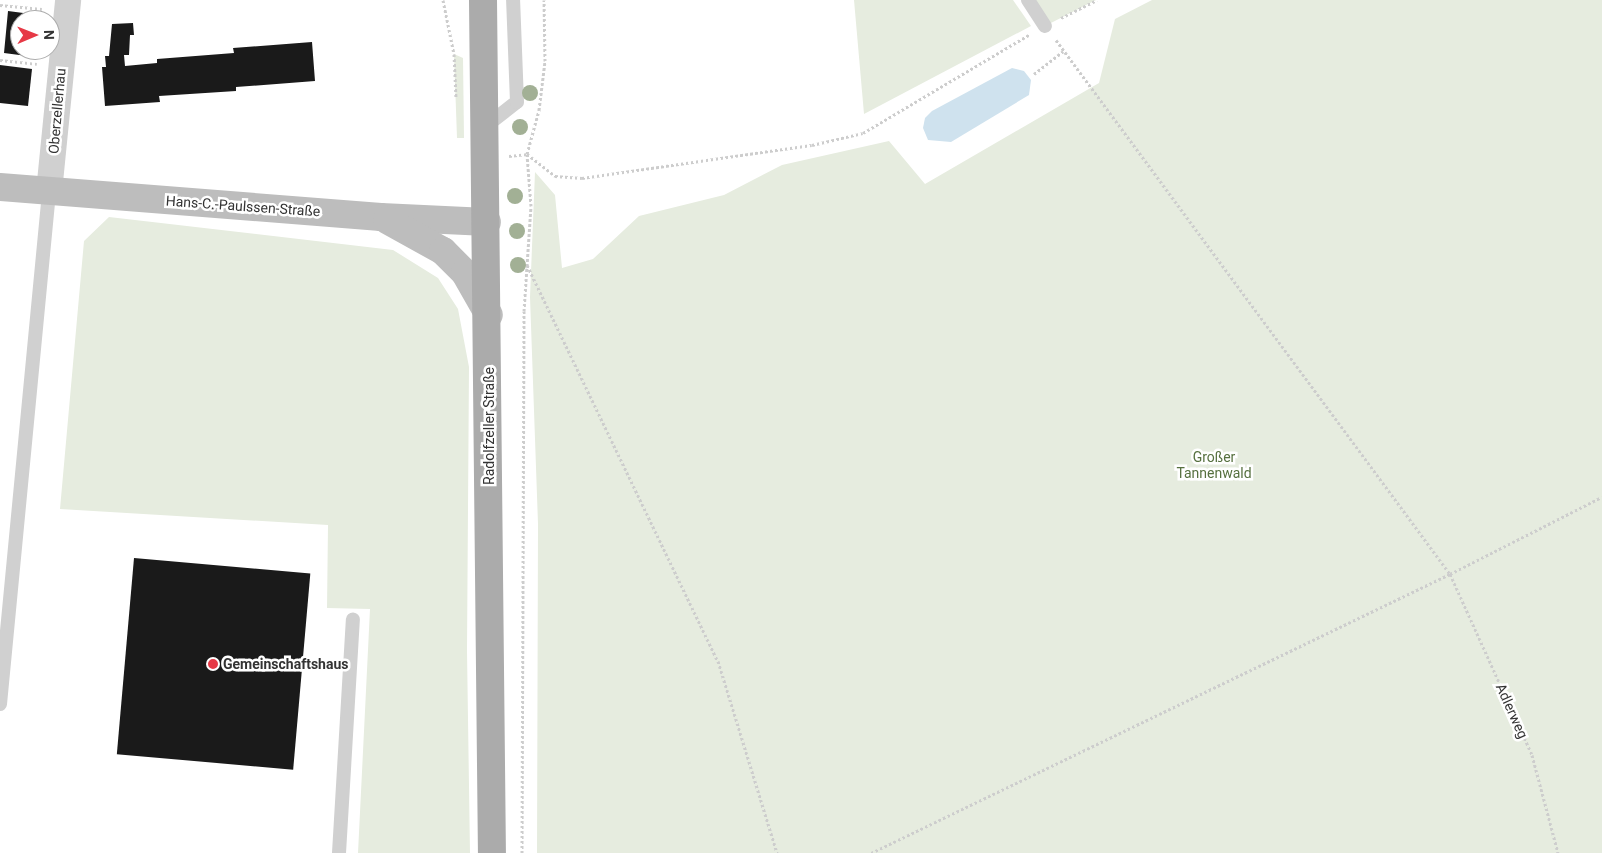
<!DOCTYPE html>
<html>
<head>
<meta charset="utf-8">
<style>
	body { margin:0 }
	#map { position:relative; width:1602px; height:853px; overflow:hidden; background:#fff; font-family:Roboto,sans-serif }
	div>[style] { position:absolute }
	.green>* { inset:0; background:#e6ecdf }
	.water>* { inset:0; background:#cfe2ee }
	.building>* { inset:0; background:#1a1a1a; transform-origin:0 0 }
	.path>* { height:3px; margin-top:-1.5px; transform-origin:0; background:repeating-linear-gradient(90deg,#cdcdcd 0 2.5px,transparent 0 5px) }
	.lane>* { height:14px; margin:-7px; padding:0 7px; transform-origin:7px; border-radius:7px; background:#d0d0d0 }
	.street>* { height:26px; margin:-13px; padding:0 13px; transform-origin:13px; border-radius:13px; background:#d0d0d0 }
	.secondary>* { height:28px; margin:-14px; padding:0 14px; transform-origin:14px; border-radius:14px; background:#bdbdbd }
	.primary>* { height:28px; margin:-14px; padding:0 14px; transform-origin:14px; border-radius:14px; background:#ababab }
	.trees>* { width:16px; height:16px; margin:-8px; border-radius:50%; background:#a2b095 }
	.dots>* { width:14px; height:14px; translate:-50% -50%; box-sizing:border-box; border:2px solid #fff; border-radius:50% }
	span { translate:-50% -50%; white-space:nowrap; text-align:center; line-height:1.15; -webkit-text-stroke:5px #fff; paint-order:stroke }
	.street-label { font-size:14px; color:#333 }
	.park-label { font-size:14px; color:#56703f }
	.poi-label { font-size:14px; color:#333; font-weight:700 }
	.left { translate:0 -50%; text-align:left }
	.north { position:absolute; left:10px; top:10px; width:50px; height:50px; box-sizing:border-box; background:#fff; border:1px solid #adadad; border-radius:50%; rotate:89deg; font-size:14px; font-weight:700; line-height:20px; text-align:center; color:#333 }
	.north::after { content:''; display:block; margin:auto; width:18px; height:22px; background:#e63946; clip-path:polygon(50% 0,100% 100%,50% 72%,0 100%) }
</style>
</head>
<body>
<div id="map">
	<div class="green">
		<div style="clip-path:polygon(854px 0,1013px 0,1031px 26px,864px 114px)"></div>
		<div style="clip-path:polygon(1028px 0,1096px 0,1045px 26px)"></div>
		<div style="clip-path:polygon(1152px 0,1602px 0,1602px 853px,537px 853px,538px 524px,530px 297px,535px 172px,555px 195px,562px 268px,593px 259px,639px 216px,724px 195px,782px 165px,889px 141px,925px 184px,1099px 83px,1115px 19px)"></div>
		<div style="clip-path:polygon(454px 54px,463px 58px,464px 138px,457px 138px)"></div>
		<div style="clip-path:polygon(109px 217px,393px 250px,438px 278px,458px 309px,469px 367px,467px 651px,470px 853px,358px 853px,370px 609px,327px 608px,328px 525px,60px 509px,84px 241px)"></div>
	</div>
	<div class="water">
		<div style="clip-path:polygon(1012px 68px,1024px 71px,1031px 80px,1029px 95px,951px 142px,928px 140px,923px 128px,925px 118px,932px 111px)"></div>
	</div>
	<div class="building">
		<div style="clip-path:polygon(8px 11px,31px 14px,30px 20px,20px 20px,20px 50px,27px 50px,27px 56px,4px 53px)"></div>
		<div style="clip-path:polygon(133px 23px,134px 35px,130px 35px,129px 55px,124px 55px,125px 66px,157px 63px,157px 59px,234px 53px,233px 48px,312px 42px,315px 81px,236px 87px,236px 91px,159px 96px,160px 102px,105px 106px,102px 67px,106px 67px,105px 56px,109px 56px,112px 24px)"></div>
		<div style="clip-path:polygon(0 65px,32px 69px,28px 106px,0 103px)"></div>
		<div style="left:134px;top:558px;width:177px;height:197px;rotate:5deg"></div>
	</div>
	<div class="path">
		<div style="left:443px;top:0;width:55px;rotate:78.5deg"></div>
		<div style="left:454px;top:54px;width:44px;rotate:87.4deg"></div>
		<div style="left:0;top:5px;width:42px;rotate:5.4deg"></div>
		<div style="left:1061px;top:18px;width:40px;rotate:-26.6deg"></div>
		<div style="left:1056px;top:40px;width:664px;rotate:53.58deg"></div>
		<div style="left:1450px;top:574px;width:199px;rotate:65.6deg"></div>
		<div style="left:1532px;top:755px;width:101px;rotate:75.1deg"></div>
		<div style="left:0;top:60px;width:37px;rotate:6deg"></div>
		<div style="left:1034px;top:74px;width:37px;rotate:-38deg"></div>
		<div style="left:509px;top:156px;width:18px;rotate:-6deg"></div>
		<div style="left:527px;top:154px;width:36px;rotate:38deg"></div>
		<div style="left:555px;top:176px;width:27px;rotate:4deg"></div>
		<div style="left:582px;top:178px;width:232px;rotate:-8.2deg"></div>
		<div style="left:812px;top:145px;width:52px;rotate:-13.2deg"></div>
		<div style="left:863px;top:133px;width:193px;rotate:-30.6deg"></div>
		<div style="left:527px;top:265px;width:440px;rotate:64.3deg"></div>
		<div style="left:718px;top:661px;width:201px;rotate:72.9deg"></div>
		<div style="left:522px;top:853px;width:542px;rotate:-89.79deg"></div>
		<div style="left:524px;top:311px;width:105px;rotate:-86.2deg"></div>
		<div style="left:531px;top:206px;width:52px;rotate:-94.4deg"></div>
		<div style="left:527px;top:154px;width:46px;rotate:-74.7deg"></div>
		<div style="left:539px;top:110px;width:49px;rotate:-83deg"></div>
		<div style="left:545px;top:61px;width:61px;rotate:-90.9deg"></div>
		<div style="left:871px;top:853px;width:643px;rotate:-25.73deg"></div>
		<div style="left:1450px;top:574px;width:170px;rotate:-26.9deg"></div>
	</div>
	<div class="lane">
		<div style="left:1028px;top:0;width:31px;rotate:57deg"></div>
		<div style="left:486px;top:126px;width:39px;rotate:-38deg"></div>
		<div style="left:517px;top:102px;width:102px;rotate:-92.2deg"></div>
		<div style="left:0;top:704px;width:514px;rotate:-84.53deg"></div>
		<div style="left:339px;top:853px;width:234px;rotate:-86.6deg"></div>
	</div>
	<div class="street">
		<div style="left:49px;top:192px;width:193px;rotate:-84.3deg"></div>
	</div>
	<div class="secondary">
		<div style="left:0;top:187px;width:382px;rotate:4.5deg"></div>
		<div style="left:381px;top:217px;width:106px;rotate:2.7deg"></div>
		<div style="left:387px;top:220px;width:64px;rotate:29deg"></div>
		<div style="left:443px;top:251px;width:31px;rotate:45deg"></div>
		<div style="left:465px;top:273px;width:48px;rotate:60.3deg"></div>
	</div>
	<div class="primary">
		<div style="left:483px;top:0;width:853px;rotate:89.4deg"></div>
	</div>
	<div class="trees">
		<div style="left:530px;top:93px"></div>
		<div style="left:520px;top:127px"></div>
		<div style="left:515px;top:196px"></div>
		<div style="left:517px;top:231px"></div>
		<div style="left:518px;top:265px"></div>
	</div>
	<div class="dots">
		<div style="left:213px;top:664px;background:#e63946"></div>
	</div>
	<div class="street-label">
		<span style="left:57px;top:111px;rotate:-85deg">Oberzellerhau</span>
		<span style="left:243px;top:206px;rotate:4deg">Hans-C.-Paulssen-Straße</span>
		<span style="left:489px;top:426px;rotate:-90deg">Radolfzeller Straße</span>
		<span style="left:1512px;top:711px;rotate:66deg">Adlerweg</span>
	</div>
	<div class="park-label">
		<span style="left:1214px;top:465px">Großer<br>Tannenwald</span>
	</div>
	<div class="poi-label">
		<span class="left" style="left:223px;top:664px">Gemeinschaftshaus</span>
	</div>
	<div class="north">N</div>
</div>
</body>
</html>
